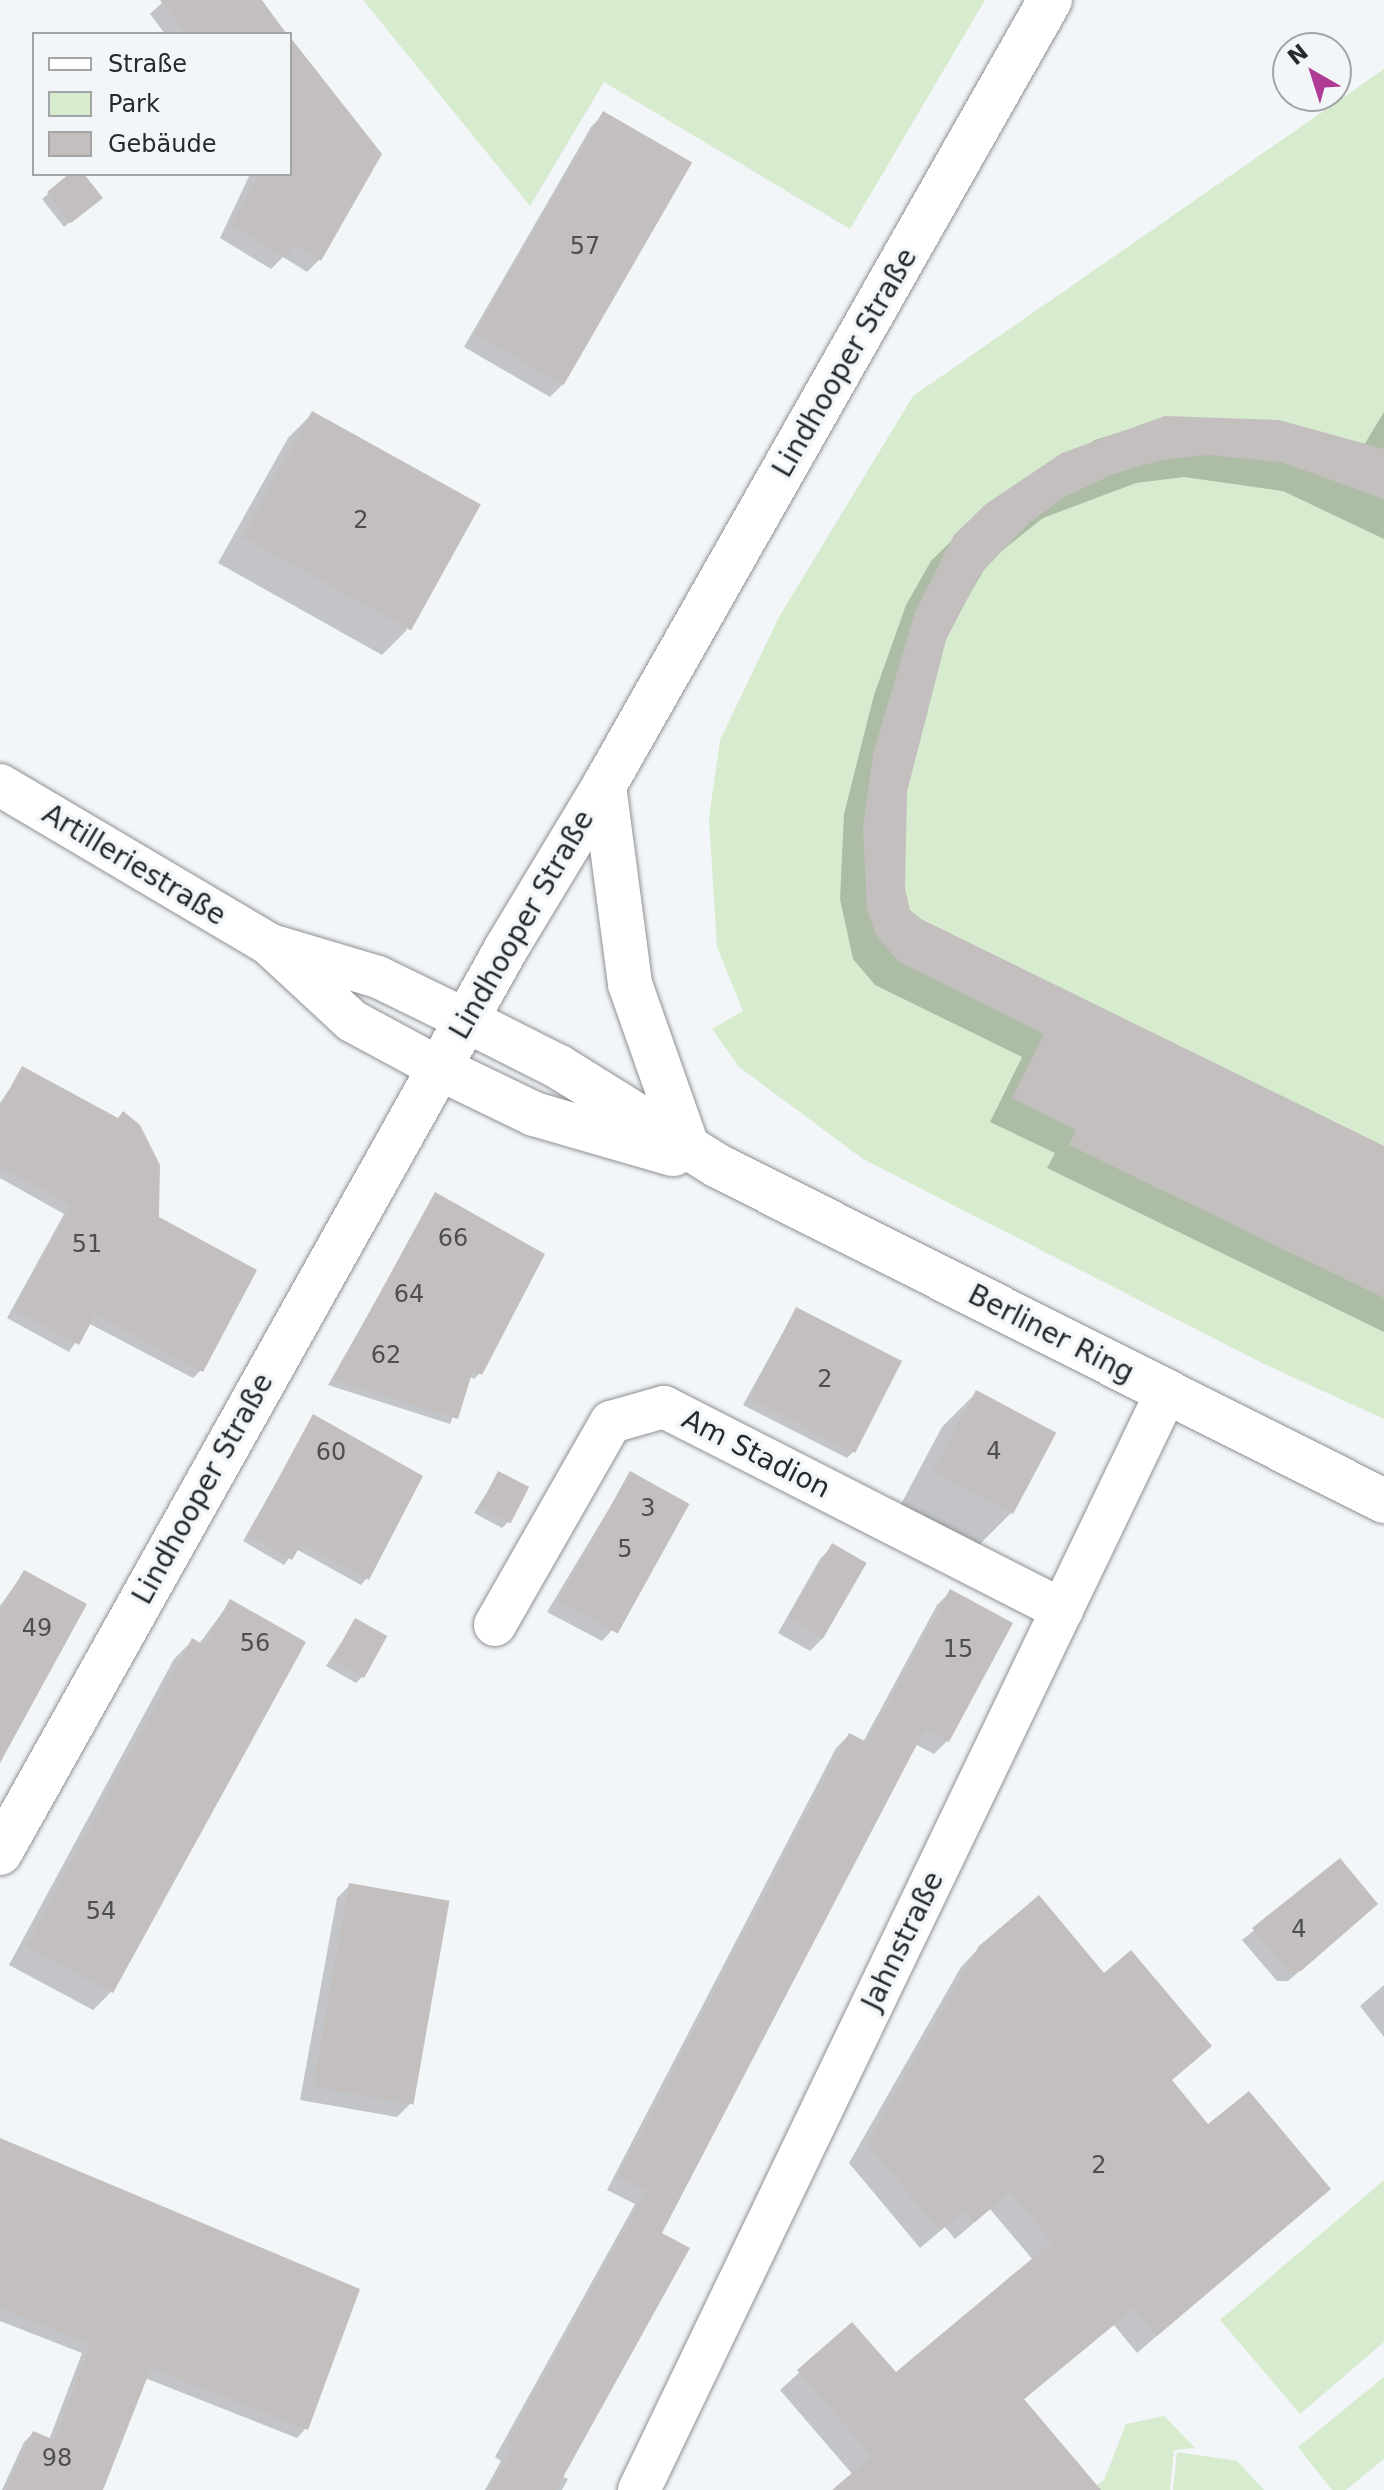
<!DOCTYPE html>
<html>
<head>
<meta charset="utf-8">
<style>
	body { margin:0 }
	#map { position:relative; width:1384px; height:2490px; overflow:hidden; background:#f3f6f9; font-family:"DejaVu Sans",sans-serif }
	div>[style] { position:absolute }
	.green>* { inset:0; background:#d7ebcf }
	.shadow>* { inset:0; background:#0003 }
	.building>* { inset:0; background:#c3bfbe; transform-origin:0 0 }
	.roads { filter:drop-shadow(0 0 2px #8f9194) drop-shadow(0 0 2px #8f9194) }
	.minor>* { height:42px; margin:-21px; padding:0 21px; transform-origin:21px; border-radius:21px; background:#fff }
	.tertiary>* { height:44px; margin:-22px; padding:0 22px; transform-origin:22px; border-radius:22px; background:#fff }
	.secondary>* { height:44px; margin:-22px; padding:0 22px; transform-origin:22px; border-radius:22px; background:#fff }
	span { translate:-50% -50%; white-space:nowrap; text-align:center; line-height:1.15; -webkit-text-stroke:7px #f3f6f9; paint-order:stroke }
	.number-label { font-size:24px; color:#4f4e4f }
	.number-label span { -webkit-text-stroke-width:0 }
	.street-label { font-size:28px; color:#28292a }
	.legend { position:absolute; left:32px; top:32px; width:260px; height:144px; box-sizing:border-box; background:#f3f6f9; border:2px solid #a2a4a6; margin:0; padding:10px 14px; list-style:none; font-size:24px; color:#28292a }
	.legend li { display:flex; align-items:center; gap:16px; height:40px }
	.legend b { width:40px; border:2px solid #a2a4a6 }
	.north { position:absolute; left:1272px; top:32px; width:80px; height:80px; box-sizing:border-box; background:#f3f6f9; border:2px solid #a2a4a6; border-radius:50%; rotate:321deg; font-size:22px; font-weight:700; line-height:32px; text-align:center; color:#28292a }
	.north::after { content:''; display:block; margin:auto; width:28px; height:36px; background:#af3b94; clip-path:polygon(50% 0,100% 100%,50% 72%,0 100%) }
</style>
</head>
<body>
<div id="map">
	<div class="green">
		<div style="clip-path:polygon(363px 0,985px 0,850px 229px,604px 82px,530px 206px)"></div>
		<div style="clip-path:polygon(1384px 69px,1384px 1419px,1264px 1364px,863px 1159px,739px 1067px,712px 1029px,743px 1011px,717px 947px,709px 818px,720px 740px,779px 617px,913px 396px)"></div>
		<div style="clip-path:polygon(1384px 2180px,1384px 2342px,1300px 2414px,1220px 2320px)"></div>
		<div style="clip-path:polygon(1384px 2377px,1384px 2459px,1346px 2490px,1332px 2490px,1298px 2447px)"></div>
		<div style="clip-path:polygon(1164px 2416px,1195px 2448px,1174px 2450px,1170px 2490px,1089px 2490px,1104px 2480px,1126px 2424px)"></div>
		<div style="clip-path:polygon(1177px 2452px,1237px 2461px,1264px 2490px,1173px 2490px)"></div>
	</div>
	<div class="shadow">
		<div style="clip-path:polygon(165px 0,261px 0,287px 34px,165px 34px,150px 14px)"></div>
		<div style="clip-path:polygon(290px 38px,320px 259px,307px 272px,283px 257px,271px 269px,220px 238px,250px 174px,290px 174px)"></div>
		<div style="clip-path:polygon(604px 114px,563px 384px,550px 397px,464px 347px,591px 127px)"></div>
		<div style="clip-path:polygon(72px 174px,81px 174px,94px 203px,64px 227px,42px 199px)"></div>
		<div style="clip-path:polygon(1384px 412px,1384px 539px,1283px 491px,1184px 477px,1136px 483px,1043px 518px,989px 561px,944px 639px,905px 792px,903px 890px,908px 911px,920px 921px,1384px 1148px,1384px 1332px,1047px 1168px,1055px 1153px,990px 1122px,1022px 1057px,875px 985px,853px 959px,840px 899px,844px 814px,874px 695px,906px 605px,931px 561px,987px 506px,1095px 440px,1166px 418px,1364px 445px)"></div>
		<div style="clip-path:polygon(313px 413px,407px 630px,382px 655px,218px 563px,288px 438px)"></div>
		<div style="clip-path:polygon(23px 1069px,157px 1218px,201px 1370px,193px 1378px,88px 1323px,69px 1352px,7px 1318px,64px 1214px,0 1178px,0 1103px)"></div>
		<div style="clip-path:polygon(436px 1195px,480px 1373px,474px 1379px,469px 1376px,450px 1424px,328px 1385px)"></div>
		<div style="clip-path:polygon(796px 1309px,853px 1452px,847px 1458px,743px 1405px)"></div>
		<div style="clip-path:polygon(976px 1393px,1011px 1513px,977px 1547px,900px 1506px,942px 1427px)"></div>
		<div style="clip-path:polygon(314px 1416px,367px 1578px,361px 1585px,296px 1549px,284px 1565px,243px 1541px)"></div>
		<div style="clip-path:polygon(499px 1473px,508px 1522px,502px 1528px,474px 1513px)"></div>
		<div style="clip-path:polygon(630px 1474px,613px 1629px,602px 1641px,547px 1612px)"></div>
		<div style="clip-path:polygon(833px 1546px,823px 1638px,810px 1651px,778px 1633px,820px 1559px)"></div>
		<div style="clip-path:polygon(24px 1572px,0 1758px,0 1606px)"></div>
		<div style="clip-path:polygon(950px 1592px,1011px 1624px,947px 1741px,934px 1754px,915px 1744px,659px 2234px,562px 2476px,568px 2479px,562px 2490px,485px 2490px,501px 2461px,495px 2457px,635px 2204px,607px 2190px,836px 1748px,849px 1735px,863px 1742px,937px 1605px)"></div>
		<div style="clip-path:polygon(230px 1602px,303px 1643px,111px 1992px,93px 2010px,9px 1965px,174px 1659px,192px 1641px,199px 1644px)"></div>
		<div style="clip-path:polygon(356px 1620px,362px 1677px,356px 1683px,326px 1666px)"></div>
		<div style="clip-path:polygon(1340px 1861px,1365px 1915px,1288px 1981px,1277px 1981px,1242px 1940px)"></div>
		<div style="clip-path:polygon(350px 1885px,410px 2104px,397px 2117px,300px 2100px,337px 1898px)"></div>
		<div style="clip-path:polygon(980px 1947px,1170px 2081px,1208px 2127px,1328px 2189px,1137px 2353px,1114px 2325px,1023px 2400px,1074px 2490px,835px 2490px,853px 2475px,780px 2390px,852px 2325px,896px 2374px,1033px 2260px,990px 2209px,955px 2239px,945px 2227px,920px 2248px,849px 2163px,961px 1967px)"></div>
		<div style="clip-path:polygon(1384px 1985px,1384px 2037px,1360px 2006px)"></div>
		<div style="clip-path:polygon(0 2140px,306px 2428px,297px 2438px,145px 2378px,101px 2490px,2px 2490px,24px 2442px,33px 2433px,49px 2440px,82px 2353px,0 2321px)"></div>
	</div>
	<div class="building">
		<div style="clip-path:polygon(160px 0,262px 0,286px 34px,186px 34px)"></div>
		<div style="clip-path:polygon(290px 37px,382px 154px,321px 261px,294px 245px,285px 258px,231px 225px,259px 174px,290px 174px)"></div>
		<div style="left:603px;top:111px;width:103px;height:257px;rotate:30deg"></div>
		<div style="clip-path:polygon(69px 174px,84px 174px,103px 198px,71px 223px,47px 192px)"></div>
		<div style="left:312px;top:411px;width:193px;height:144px;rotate:29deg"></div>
		<div style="clip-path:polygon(1165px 416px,1279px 420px,1384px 449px,1384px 499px,1281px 462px,1208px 455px,1161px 460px,1114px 474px,1068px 495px,1030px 522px,980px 574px,946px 640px,907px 792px,905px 889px,910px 910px,921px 919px,1384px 1146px,1384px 1298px,1069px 1145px,1076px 1130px,1012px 1098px,1044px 1034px,899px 962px,876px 935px,867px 909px,863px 827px,873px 754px,915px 612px,954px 535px,986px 504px,1062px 453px)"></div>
		<div style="clip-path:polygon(22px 1066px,118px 1118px,123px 1111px,140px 1125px,160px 1165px,159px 1217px,257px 1270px,203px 1372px,95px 1315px,79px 1345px,14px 1310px,71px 1205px,0 1167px,0 1107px)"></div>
		<div style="clip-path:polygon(435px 1192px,545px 1254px,482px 1375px,473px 1370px,458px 1419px,333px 1379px)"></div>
		<div style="left:796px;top:1307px;width:119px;height:103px;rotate:27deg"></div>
		<div style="left:976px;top:1390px;width:91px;height:92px;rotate:28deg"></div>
		<div style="clip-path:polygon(313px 1414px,423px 1476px,369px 1580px,302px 1543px,292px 1560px,248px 1535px)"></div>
		<div style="left:498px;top:1471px;width:35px;height:41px;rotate:27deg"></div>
		<div style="left:630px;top:1471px;width:68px;height:148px;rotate:29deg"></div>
		<div style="left:832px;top:1543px;width:40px;height:87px;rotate:30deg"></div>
		<div style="clip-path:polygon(24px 1570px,87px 1604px,0 1763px,0 1612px)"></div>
		<div style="clip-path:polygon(950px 1589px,1013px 1623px,949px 1742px,925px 1729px,662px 2233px,690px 2248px,556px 2490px,489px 2490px,513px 2447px,507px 2443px,646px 2191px,618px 2177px,849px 1733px,867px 1742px)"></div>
		<div style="clip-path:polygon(230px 1599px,306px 1642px,113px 1993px,26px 1946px,192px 1638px,204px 1645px)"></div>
		<div style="left:355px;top:1618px;width:37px;height:48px;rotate:29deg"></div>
		<div style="clip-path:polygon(1340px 1858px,1378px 1904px,1301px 1971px,1288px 1971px,1252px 1928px)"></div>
		<div style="left:349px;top:1883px;width:102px;height:207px;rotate:10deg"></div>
		<div style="clip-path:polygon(1039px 1895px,1104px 1973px,1131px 1950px,1212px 2046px,1172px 2080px,1208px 2124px,1249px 2091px,1331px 2189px,1157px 2336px,1134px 2308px,1024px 2399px,1101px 2490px,832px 2490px,872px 2456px,797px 2370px,852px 2322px,896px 2372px,1052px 2242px,1010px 2192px,975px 2222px,965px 2210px,940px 2231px,867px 2143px,979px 1946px)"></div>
		<div style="clip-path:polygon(0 2138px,360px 2289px,308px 2430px,151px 2368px,103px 2490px,6px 2490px,33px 2431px,54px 2440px,90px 2344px,0 2308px)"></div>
	</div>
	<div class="roads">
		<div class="minor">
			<div style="left:0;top:785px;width:312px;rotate:30.6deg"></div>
			<div style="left:269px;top:944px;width:113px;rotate:42.9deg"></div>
			<div style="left:352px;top:1021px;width:99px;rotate:28.4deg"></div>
			<div style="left:277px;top:947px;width:105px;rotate:16.5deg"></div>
			<div style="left:378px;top:977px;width:98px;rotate:26deg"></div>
			<div style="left:495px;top:1625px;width:234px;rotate:-60.3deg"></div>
			<div style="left:611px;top:1422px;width:55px;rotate:-15.8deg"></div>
			<div style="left:664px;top:1407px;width:447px;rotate:27deg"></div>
			<div style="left:639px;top:2490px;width:1217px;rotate:-64.34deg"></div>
		</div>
		<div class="tertiary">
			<div style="left:604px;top:786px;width:200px;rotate:82.5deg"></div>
			<div style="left:630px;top:984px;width:172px;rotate:70.6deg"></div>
			<div style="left:466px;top:1020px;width:104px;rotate:26.8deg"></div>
			<div style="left:559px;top:1067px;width:187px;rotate:31.9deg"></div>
			<div style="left:718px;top:1166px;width:746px;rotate:26.7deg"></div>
			<div style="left:439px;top:1068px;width:106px;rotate:25.8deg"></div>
			<div style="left:534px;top:1114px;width:145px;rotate:16.1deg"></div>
		</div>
		<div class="secondary">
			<div style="left:0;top:1853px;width:1038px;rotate:-60.77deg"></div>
			<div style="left:507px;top:947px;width:188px;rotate:-58.9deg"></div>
			<div style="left:604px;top:786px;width:904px;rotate:-60.43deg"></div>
		</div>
	</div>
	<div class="number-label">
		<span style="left:585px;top:247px">57</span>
		<span style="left:361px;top:521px">2</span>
		<span style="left:453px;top:1239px">66</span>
		<span style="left:87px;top:1245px">51</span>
		<span style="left:409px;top:1295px">64</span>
		<span style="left:386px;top:1356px">62</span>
		<span style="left:825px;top:1380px">2</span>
		<span style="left:994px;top:1452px">4</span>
		<span style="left:331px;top:1453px">60</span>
		<span style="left:648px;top:1509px">3</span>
		<span style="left:625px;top:1550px">5</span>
		<span style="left:37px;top:1629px">49</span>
		<span style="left:255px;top:1644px">56</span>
		<span style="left:958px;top:1650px">15</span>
		<span style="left:101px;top:1912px">54</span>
		<span style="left:1299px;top:1930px">4</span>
		<span style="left:1099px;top:2166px">2</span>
		<span style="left:57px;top:2459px">98</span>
	</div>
	<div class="street-label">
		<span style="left:845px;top:363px;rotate:-60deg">Lindhooper Straße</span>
		<span style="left:134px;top:865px;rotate:31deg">Artilleriestraße</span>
		<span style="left:522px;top:925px;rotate:-60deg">Lindhooper Straße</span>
		<span style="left:1051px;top:1334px;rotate:27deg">Berliner Ring</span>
		<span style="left:756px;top:1454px;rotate:27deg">Am Stadion</span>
		<span style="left:203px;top:1489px;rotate:-61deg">Lindhooper Straße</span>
		<span style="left:903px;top:1941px;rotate:-64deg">Jahnstraße</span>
	</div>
	<ul class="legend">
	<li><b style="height:10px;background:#fff"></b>Straße</li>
	<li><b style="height:22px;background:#d7ebcf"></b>Park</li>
	<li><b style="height:22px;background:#c3bfbe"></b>Gebäude</li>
	</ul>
	<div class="north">N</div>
</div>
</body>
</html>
